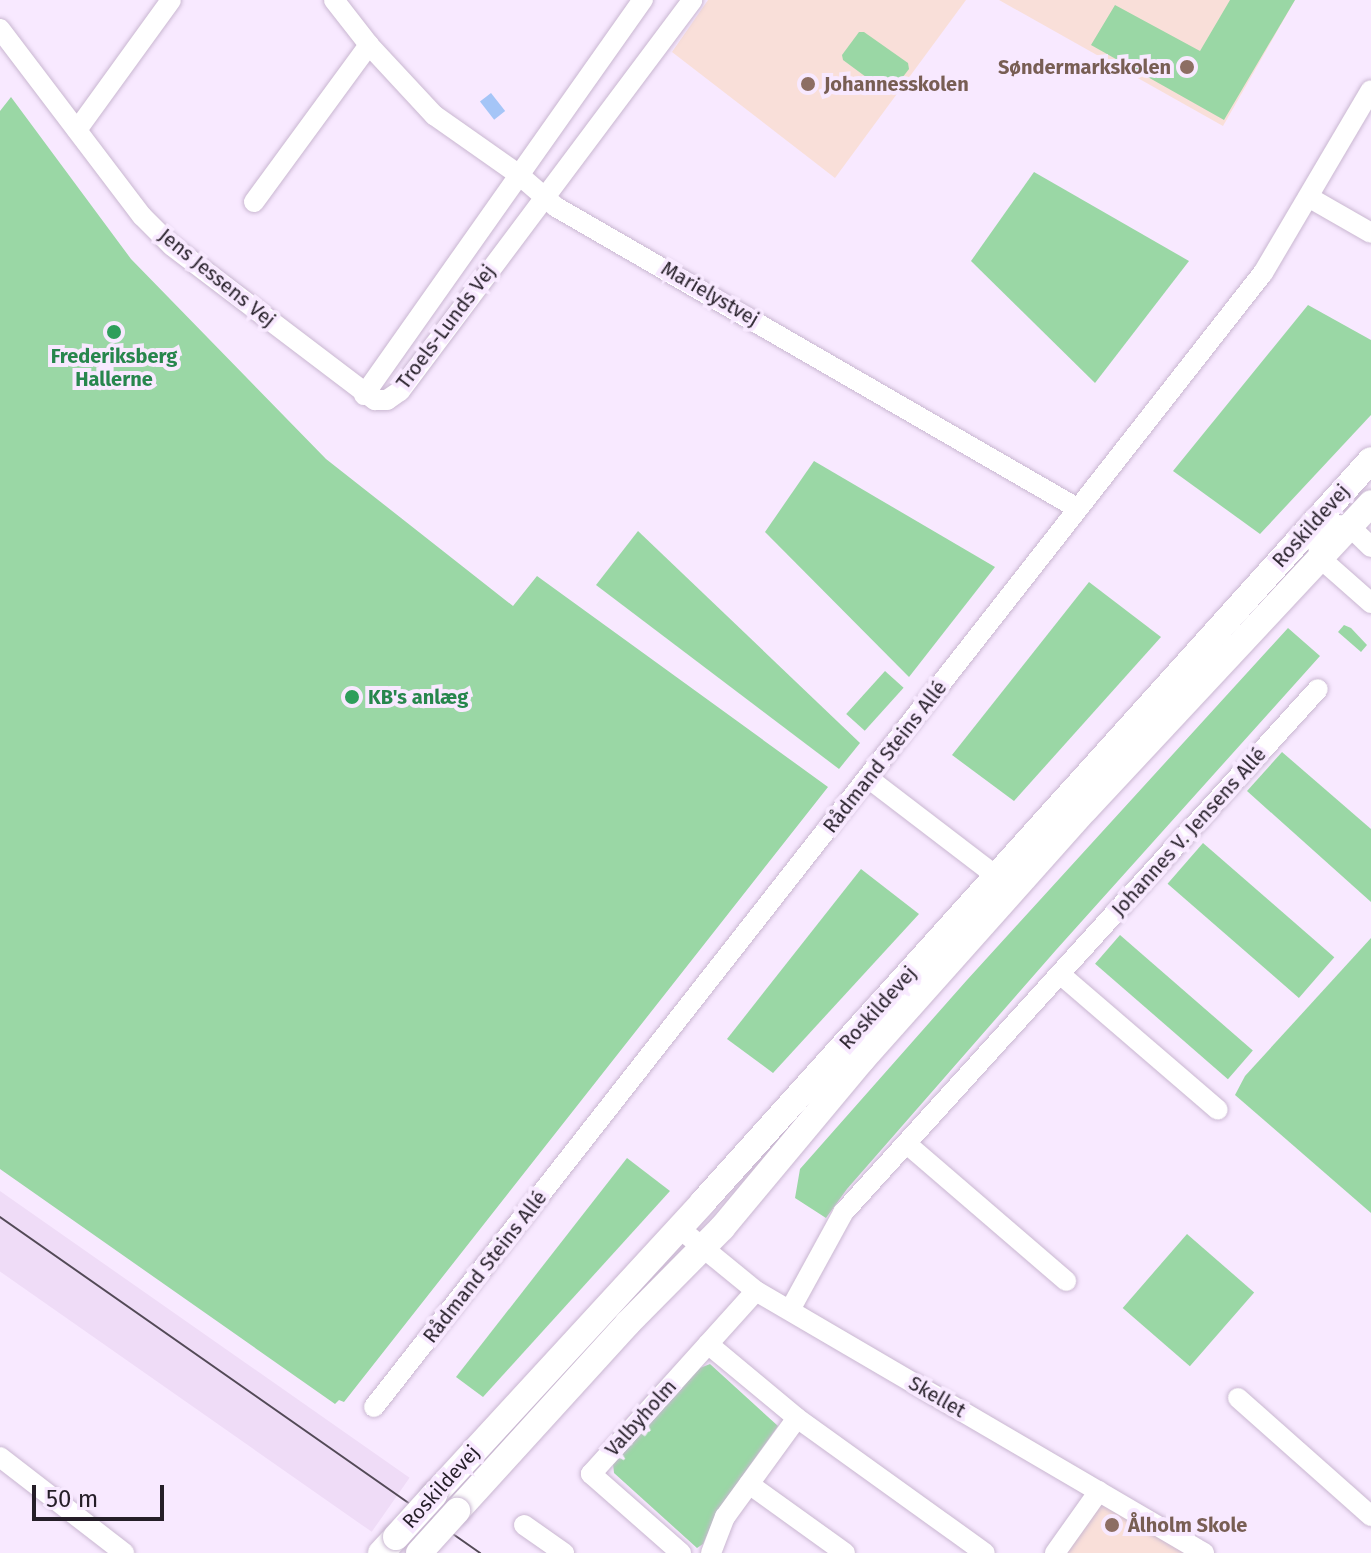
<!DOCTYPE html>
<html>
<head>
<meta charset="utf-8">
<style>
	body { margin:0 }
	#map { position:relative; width:1371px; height:1553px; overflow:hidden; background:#f8e9ff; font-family:"Fira Sans",sans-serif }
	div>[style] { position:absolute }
	.built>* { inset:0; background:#efdcf7; transform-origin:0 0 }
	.education>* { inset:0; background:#f9dfd9 }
	.green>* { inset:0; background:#9ad7a5; transform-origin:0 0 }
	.water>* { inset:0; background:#a5c5f7; transform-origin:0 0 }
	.roads { filter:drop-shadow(0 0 2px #c9b7d1) drop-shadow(0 0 2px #c9b7d1) }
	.minor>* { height:20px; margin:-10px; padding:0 10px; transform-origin:10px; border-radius:10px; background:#fff }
	.tertiary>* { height:26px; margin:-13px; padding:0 13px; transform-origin:13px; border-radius:13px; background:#fff }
	.tram>* { height:2px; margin:-1px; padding:0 1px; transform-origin:1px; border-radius:1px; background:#534a57 }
	.bridges { filter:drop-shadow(0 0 2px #c9b7d1) drop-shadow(0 0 2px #c9b7d1) }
	.tertiary-bridge>* { height:26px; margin:-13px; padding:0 13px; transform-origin:13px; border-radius:13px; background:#fff }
	.dots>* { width:22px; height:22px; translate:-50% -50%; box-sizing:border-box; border:4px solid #f8e9ff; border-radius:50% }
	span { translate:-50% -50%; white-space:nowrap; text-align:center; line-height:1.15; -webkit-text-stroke:8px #f8e9ff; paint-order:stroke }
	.education-label { font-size:20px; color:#785e54; font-weight:700 }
	.right { translate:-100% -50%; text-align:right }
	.left { translate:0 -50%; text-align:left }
	.street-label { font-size:20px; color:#251e28 }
	.leisure-label { font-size:20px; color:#27864d; font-weight:700 }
	.scale { position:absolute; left:32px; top:1485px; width:132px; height:36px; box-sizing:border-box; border:4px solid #251e28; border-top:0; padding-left:10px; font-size:24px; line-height:28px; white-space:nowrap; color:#251e28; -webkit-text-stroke:6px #f8e9ff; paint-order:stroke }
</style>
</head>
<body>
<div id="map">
	<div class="built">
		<div style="left:0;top:1191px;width:500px;height:66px;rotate:35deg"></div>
	</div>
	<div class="education">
		<div style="clip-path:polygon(708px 0,966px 0,835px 178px,672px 52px)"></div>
		<div style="clip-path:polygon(999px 0,1295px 0,1223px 126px)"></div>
		<div style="clip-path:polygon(1098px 1497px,1192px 1553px,1059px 1553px)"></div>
	</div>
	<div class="green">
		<div style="clip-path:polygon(1230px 0,1295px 0,1224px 120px,1091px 45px,1115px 5px,1200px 51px)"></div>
		<div style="clip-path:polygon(859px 32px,864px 32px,908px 63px,909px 69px,892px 91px,885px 91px,843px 60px,842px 55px)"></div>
		<div style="clip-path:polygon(11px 97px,131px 259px,326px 459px,513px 606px,537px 576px,828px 787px,344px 1402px,339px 1400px,335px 1404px,0 1169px,0 111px)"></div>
		<div style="clip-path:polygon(1034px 172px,1189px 261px,1095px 383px,971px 261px)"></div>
		<div style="clip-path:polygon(1308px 305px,1371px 340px,1371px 415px,1260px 534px,1173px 471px)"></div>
		<div style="clip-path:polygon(814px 461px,995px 567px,909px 677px,765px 532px)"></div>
		<div style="clip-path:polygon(638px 531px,860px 743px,839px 769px,596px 585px)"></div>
		<div style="clip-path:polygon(1089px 582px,1161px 637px,1014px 801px,952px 755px)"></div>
		<div style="clip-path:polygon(1344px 625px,1351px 628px,1367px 645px,1361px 652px,1338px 632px)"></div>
		<div style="clip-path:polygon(1288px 628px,1320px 656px,1056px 950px,847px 1189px,826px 1218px,795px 1198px,800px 1169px,967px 980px)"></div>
		<div style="left:885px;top:671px;width:25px;height:58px;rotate:42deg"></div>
		<div style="clip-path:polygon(1282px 752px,1371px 829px,1371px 902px,1247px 791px)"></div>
		<div style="left:1203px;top:843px;width:174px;height:54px;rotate:41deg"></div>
		<div style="clip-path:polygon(861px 869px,919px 914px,773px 1073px,727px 1039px)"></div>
		<div style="left:1120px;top:935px;width:176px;height:38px;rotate:41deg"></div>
		<div style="clip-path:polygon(1371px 938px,1371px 1213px,1235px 1095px,1245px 1076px)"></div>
		<div style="clip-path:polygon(627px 1158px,670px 1191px,483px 1397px,456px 1377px)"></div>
		<div style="left:1187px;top:1234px;width:89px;height:98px;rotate:41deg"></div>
		<div style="clip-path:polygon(710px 1364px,778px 1426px,718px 1510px,703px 1544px,697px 1548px,614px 1473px,613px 1464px,700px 1368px)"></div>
	</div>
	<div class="water">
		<div style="left:491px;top:93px;width:23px;height:14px;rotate:52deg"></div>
	</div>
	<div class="roads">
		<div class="minor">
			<div style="left:334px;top:0;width:57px;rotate:52.1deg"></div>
			<div style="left:369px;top:45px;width:96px;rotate:47.1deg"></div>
			<div style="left:434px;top:115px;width:103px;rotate:35.1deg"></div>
			<div style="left:518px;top:174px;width:50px;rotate:41deg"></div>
			<div style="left:556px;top:207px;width:602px;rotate:30.02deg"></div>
			<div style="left:0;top:29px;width:235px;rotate:52.8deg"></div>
			<div style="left:142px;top:216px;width:42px;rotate:45deg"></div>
			<div style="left:172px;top:246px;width:255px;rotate:37.2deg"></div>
			<div style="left:375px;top:400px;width:12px"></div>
			<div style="left:387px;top:400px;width:16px;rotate:-35deg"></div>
			<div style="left:400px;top:391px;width:488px;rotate:-53.2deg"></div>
			<div style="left:77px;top:130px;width:160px;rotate:-54.1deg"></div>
			<div style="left:1310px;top:198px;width:70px;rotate:29.8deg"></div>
			<div style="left:254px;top:202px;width:195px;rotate:-53.8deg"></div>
			<div style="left:364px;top:395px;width:484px;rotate:-54.8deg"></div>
			<div style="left:1371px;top:547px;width:30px;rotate:-136deg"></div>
			<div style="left:1349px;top:526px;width:35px;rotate:-175deg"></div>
			<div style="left:1314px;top:523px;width:36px;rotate:80deg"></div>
			<div style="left:1320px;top:558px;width:68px;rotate:41.4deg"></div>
			<div style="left:868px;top:778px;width:161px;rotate:37.4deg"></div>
			<div style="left:1060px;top:974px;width:208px;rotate:40.7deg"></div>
			<div style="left:907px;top:1144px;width:210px;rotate:40.7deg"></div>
			<div style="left:679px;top:1228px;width:99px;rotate:39.3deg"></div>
			<div style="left:756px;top:1291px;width:519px;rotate:30.32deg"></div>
			<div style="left:790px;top:1310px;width:111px;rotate:-61.3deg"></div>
			<div style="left:843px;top:1213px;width:707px;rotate:-47.81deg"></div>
			<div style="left:708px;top:1344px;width:116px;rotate:39.7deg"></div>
			<div style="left:797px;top:1418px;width:231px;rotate:35.7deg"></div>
			<div style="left:1238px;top:1398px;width:178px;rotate:41.6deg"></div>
			<div style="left:374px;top:1407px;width:1441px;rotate:-51.91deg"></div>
			<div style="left:1263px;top:273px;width:212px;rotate:-59.5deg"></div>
			<div style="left:0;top:1457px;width:157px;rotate:37.7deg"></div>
			<div style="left:749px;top:1484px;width:118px;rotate:35.7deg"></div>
			<div style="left:524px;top:1525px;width:49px;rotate:35deg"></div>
			<div style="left:681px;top:1553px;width:120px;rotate:-138.7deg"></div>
			<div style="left:591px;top:1474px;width:246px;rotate:-48deg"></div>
			<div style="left:711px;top:1553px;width:39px;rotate:-69deg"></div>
			<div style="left:725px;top:1517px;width:122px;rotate:-54deg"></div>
			<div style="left:1055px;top:1553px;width:76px;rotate:-54.6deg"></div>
		</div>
		<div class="tertiary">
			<div style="left:434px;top:1495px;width:398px;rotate:-47.4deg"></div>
			<div style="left:703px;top:1202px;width:998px;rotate:-48deg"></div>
			<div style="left:457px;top:1511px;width:254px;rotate:-47.7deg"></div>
			<div style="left:628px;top:1323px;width:134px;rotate:-45.3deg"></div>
			<div style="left:722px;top:1228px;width:219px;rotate:-50.2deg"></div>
			<div style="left:862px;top:1060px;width:336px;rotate:-48.3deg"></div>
			<div style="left:1086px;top:809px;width:418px;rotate:-47deg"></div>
			<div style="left:381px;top:1553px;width:22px;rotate:-47deg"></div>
		</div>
	</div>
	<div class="tram">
		<div style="left:0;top:1217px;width:586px;rotate:34.99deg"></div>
	</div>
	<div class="bridges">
		<div class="tertiary-bridge">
			<div style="left:396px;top:1537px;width:57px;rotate:-47.9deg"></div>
			<div style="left:419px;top:1553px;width:57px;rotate:-47.9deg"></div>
		</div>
	</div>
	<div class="dots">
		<div style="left:1187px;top:67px;background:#8d6e63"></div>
		<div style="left:808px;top:84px;background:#8d6e63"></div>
		<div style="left:114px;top:332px;background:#2e9e5b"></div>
		<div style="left:352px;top:697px;background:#2e9e5b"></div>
		<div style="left:1112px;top:1525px;background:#8d6e63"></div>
	</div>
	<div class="education-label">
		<span class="right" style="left:1171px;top:67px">Søndermarkskolen</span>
		<span class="left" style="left:824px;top:84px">Johannesskolen</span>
		<span class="left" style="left:1128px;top:1525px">Ålholm Skole</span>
	</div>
	<div class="street-label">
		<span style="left:217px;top:278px;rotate:39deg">Jens Jessens Vej</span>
		<span style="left:710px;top:294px;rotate:30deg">Marielystvej</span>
		<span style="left:446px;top:327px;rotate:-53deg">Troels-Lunds Vej</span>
		<span style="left:1311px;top:526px;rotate:-48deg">Roskildevej</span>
		<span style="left:885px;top:757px;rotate:-52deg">Rådmand Steins Allé</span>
		<span style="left:1189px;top:832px;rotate:-48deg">Johannes V. Jensens Allé</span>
		<span style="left:878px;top:1008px;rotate:-48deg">Roskildevej</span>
		<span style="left:485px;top:1267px;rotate:-52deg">Rådmand Steins Allé</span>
		<span style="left:937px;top:1397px;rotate:30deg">Skellet</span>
		<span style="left:641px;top:1418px;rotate:-48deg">Valbyholm</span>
		<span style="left:441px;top:1487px;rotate:-48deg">Roskildevej</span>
	</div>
	<div class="leisure-label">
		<span style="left:114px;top:368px">Frederiksberg<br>Hallerne</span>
		<span class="left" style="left:368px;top:697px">KB's anlæg</span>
	</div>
	<div class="scale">50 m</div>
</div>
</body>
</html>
